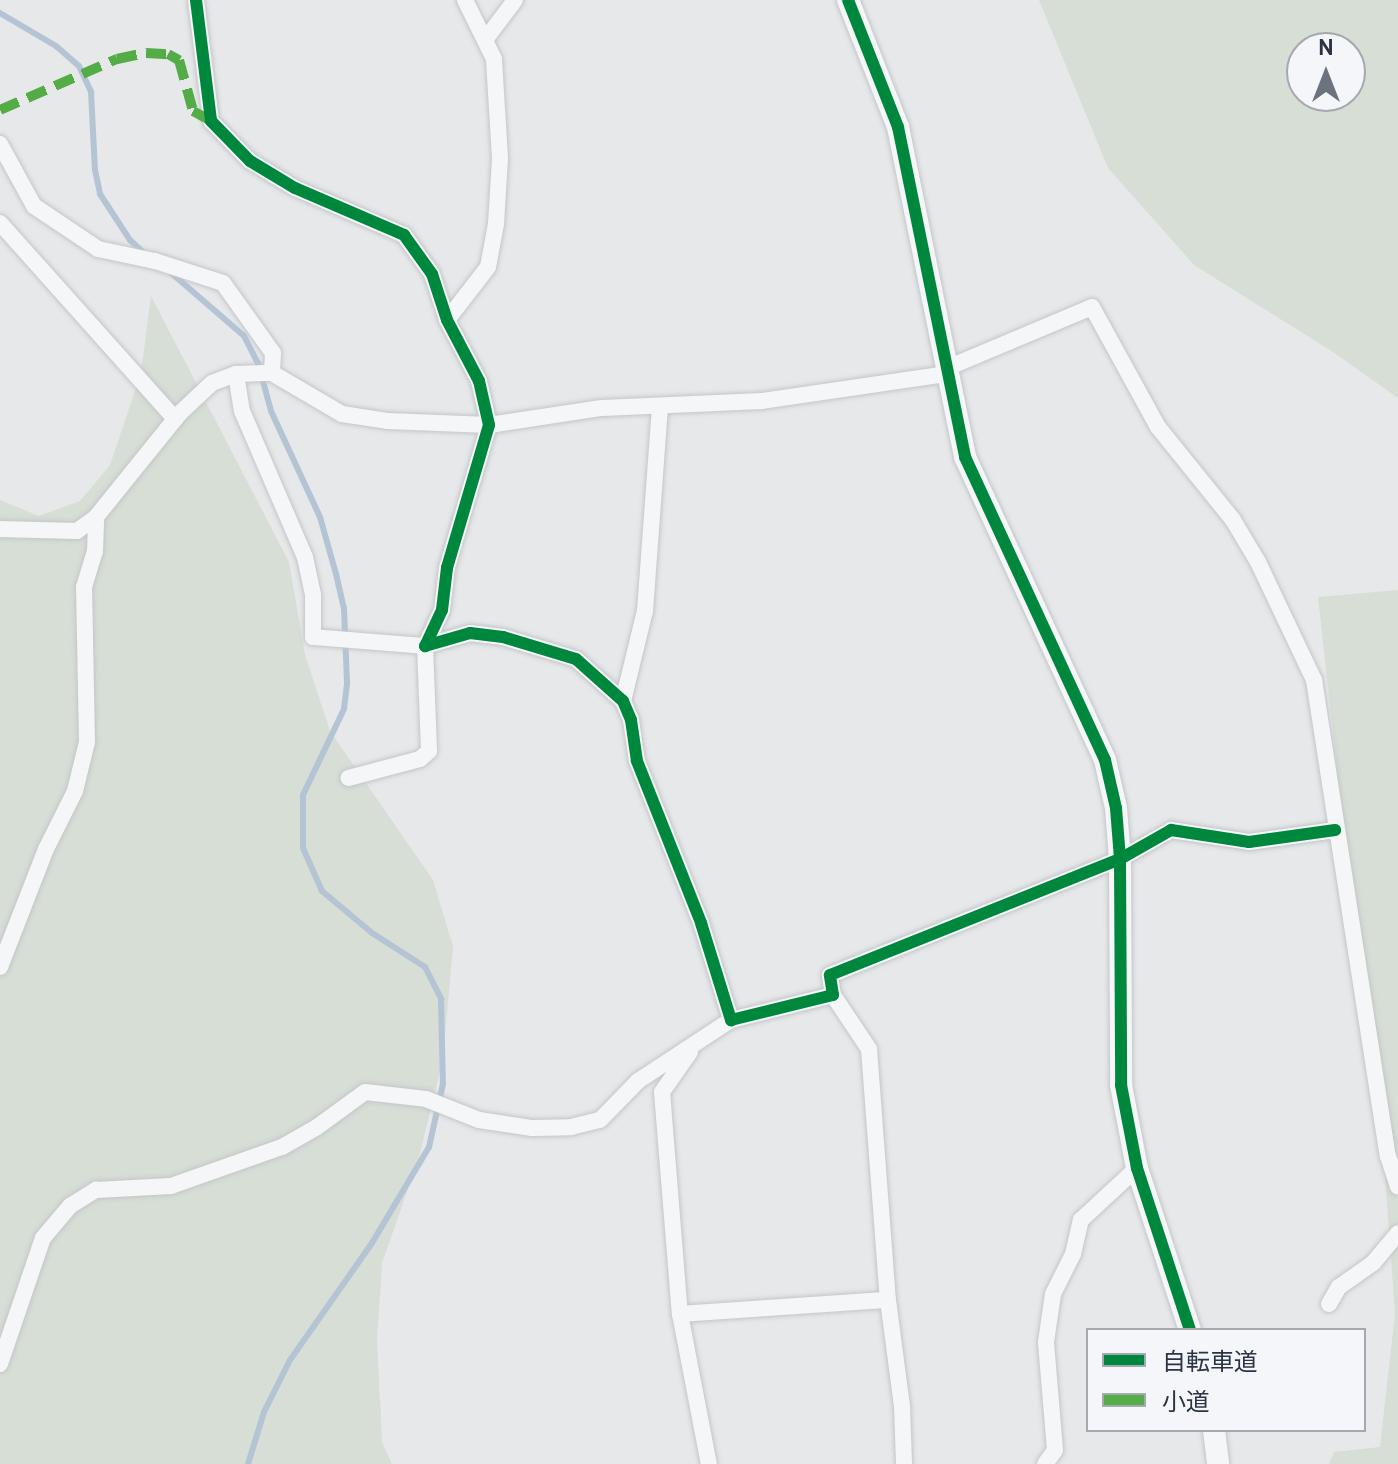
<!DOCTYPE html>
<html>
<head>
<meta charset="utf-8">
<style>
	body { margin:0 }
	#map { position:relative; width:1398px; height:1464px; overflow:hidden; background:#e6e8ea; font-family:Overpass,"Noto Sans JP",sans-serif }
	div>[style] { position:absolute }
	.green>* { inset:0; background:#d6ded6 }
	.stream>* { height:6px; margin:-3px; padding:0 3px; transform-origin:3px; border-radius:3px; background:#b4c4d5 }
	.roads { filter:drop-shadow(0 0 2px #c4c6c8) drop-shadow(0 0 2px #c4c6c8) }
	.minor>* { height:16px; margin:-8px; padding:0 8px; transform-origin:8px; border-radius:8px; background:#f5f6f7 }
	.tertiary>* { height:22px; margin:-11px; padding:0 11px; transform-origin:11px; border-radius:11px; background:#f5f6f7 }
	.quiet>* { height:10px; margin-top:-5px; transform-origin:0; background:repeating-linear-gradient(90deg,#54ac47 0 20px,transparent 0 30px) }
	.cycleway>* { height:12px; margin:-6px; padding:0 6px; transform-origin:6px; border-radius:6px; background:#00873e }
	span { translate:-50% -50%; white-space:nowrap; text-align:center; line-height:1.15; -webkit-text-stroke:6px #f4f6f9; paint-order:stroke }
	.legend { position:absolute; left:1086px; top:1328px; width:280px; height:104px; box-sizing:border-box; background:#f4f6f9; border:2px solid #a4a8b1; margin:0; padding:10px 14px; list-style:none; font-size:24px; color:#2b3445 }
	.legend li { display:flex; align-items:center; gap:16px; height:40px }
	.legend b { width:40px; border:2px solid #a4a8b1 }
	.north { position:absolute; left:1286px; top:32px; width:80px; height:80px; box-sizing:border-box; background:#f4f6f9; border:2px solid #a4a8b1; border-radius:50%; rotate:0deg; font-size:22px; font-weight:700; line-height:32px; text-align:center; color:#2b3445 }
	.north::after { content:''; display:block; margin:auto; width:28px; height:36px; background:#6c737f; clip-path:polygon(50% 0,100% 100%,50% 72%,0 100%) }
</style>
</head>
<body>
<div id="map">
	<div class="green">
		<div style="clip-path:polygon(evenodd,1039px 0,1398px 0,1398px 398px,1333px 352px,1194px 265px,1108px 168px,1039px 0,1302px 48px,1350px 48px,1350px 96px,1302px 96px,1302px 48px)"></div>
		<div style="clip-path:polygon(151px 296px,289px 562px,305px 655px,330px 731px,433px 880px,453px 946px,443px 1059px,418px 1161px,382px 1263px,377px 1340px,382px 1442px,392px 1464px,0 1464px,0 500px,39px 516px,80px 501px,110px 465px,141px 373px)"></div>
		<div style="clip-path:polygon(1398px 590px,1398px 1464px,1329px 1464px,1334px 1452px,1380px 1447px,1395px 1314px,1374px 1022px,1343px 823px,1318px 597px)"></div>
	</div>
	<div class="stream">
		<div style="left:0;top:13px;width:65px;rotate:30.5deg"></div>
		<div style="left:56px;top:46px;width:30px;rotate:41deg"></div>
		<div style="left:79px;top:66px;width:29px;rotate:65deg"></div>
		<div style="left:91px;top:92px;width:78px;rotate:87.1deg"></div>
		<div style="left:95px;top:170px;width:25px;rotate:78deg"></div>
		<div style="left:100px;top:194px;width:55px;rotate:56.9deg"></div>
		<div style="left:130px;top:240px;width:19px;rotate:43deg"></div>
		<div style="left:169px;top:271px;width:99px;rotate:40.9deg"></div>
		<div style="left:244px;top:336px;width:30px;rotate:63deg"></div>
		<div style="left:258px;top:363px;width:50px;rotate:74.8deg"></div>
		<div style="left:271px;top:411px;width:117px;rotate:65.2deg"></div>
		<div style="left:320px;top:517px;width:59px;rotate:74.3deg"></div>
		<div style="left:336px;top:574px;width:35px;rotate:77deg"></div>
		<div style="left:344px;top:608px;width:76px;rotate:87.7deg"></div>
		<div style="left:347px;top:684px;width:25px;rotate:97deg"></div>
		<div style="left:344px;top:709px;width:95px;rotate:115.5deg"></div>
		<div style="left:303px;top:795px;width:53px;rotate:90deg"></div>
		<div style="left:303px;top:848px;width:47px;rotate:66.2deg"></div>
		<div style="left:322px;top:891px;width:65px;rotate:40deg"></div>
		<div style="left:372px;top:933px;width:63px;rotate:32.7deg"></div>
		<div style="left:425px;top:967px;width:36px;rotate:63deg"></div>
		<div style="left:441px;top:999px;width:85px;rotate:88.7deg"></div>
		<div style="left:443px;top:1084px;width:65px;rotate:102.5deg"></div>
		<div style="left:429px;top:1147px;width:112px;rotate:120.7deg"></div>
		<div style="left:372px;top:1243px;width:143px;rotate:125deg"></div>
		<div style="left:290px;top:1360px;width:58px;rotate:116.6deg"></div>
		<div style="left:264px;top:1412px;width:54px;rotate:107.1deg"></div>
	</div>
	<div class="roads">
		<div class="minor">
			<div style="left:196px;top:0;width:122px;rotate:82.9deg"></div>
			<div style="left:211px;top:121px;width:56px;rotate:45.7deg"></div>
			<div style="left:250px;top:161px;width:52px;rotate:31deg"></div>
			<div style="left:295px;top:188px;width:119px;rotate:23.3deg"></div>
			<div style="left:404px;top:235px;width:48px;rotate:54.3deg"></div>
			<div style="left:432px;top:274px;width:48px;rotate:71.9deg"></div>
			<div style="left:447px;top:320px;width:69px;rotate:62.3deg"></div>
			<div style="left:479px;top:381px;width:45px;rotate:77.2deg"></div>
			<div style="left:489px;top:425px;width:149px;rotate:106.4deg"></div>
			<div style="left:447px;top:568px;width:42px;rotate:96.8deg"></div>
			<div style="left:442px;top:610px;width:40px;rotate:115deg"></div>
			<div style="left:425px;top:646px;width:47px;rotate:-16.1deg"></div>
			<div style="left:470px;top:633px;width:33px;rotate:7deg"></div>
			<div style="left:503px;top:637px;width:76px;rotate:16.8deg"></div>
			<div style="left:576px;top:659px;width:63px;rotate:41.8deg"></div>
			<div style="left:623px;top:701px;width:21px;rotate:67deg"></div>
			<div style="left:631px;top:720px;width:41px;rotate:81.7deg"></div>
			<div style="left:637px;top:761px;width:174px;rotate:68.4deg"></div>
			<div style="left:701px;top:923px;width:102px;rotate:72.8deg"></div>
			<div style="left:731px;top:1020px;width:105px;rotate:-13.8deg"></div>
			<div style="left:833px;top:995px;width:20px;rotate:-99deg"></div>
			<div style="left:830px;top:975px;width:312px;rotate:-21.8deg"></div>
			<div style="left:1120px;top:859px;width:59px;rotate:-29.6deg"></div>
			<div style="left:1171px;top:830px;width:79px;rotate:8.7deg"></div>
			<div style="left:1249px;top:842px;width:87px;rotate:-7.9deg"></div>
			<div style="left:485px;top:40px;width:50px;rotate:-53.1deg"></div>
			<div style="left:0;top:144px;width:71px;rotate:61.3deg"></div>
			<div style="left:34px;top:206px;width:77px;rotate:33.9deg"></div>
			<div style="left:98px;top:249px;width:58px;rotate:11.9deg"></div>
			<div style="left:155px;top:261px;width:71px;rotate:17.9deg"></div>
			<div style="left:223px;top:283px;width:86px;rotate:54.5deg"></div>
			<div style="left:273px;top:353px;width:20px;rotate:93deg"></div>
			<div style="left:0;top:223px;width:263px;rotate:48.2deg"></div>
			<div style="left:447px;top:320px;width:67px;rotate:-52.3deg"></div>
			<div style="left:488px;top:267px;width:44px;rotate:-79.5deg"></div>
			<div style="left:496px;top:224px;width:66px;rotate:-86.5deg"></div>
			<div style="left:500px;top:158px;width:99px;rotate:-93.5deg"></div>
			<div style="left:494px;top:59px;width:66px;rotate:-116.2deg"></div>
			<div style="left:947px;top:368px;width:157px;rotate:-22.8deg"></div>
			<div style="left:1092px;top:307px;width:137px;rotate:61.2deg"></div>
			<div style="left:1158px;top:427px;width:119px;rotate:51.1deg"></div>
			<div style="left:1233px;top:520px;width:49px;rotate:59.2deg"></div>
			<div style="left:1258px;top:562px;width:131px;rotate:64.6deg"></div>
			<div style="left:1314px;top:680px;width:482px;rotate:81.2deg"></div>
			<div style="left:1388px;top:1156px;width:32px;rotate:72deg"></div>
			<div style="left:236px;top:374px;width:37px;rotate:81deg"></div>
			<div style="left:242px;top:411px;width:159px;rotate:66.7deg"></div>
			<div style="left:305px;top:557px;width:39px;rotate:78deg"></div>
			<div style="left:313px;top:595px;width:42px;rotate:90deg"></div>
			<div style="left:313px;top:637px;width:112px;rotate:4.6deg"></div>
			<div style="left:425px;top:646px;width:105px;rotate:87.8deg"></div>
			<div style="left:429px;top:751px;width:12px;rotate:138deg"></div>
			<div style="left:420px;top:759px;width:74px;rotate:165.2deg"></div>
			<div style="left:0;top:529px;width:77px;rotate:1.5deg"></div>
			<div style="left:77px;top:531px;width:24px;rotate:-36deg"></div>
			<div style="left:96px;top:517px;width:132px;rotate:-51.1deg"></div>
			<div style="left:179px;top:414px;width:45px;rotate:-43.2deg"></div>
			<div style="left:212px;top:383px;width:26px;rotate:-21deg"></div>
			<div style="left:236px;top:374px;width:36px;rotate:-2deg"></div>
			<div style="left:272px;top:373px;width:81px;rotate:30.4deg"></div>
			<div style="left:342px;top:414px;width:47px;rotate:8.7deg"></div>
			<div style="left:388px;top:421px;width:101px;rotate:2.3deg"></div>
			<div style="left:489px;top:425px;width:114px;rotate:-8.6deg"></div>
			<div style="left:602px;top:408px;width:160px;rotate:-2.5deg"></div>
			<div style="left:762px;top:401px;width:188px;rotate:-8.3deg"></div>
			<div style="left:623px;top:701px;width:93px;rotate:-76.3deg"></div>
			<div style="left:645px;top:611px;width:204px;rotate:-85.8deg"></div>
			<div style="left:0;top:967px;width:127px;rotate:-68.7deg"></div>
			<div style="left:46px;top:849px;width:65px;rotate:-63.4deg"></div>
			<div style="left:75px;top:791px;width:50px;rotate:-76.2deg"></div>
			<div style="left:87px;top:742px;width:155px;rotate:-91.1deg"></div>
			<div style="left:84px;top:587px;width:37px;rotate:-73deg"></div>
			<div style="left:95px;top:552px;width:35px;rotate:-88deg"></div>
			<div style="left:833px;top:995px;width:65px;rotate:56.3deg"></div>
			<div style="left:869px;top:1049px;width:252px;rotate:85.7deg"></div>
			<div style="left:888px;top:1300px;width:107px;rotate:82.5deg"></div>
			<div style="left:902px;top:1406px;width:58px;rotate:88deg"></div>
			<div style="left:690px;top:1052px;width:49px;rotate:125deg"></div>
			<div style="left:662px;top:1092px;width:223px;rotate:85.4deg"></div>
			<div style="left:680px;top:1314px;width:153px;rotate:79.1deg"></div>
			<div style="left:1329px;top:1304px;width:20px;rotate:-60deg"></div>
			<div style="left:1339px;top:1287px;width:42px;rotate:-35.2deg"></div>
			<div style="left:1373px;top:1263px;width:39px;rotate:-50deg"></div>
			<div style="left:680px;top:1314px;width:208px;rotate:-3.9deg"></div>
			<div style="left:0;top:1364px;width:133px;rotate:-71.2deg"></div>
			<div style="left:43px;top:1238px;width:42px;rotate:-49.8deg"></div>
			<div style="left:70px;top:1206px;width:31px;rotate:-32deg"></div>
			<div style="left:96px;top:1190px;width:75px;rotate:-3.1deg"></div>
			<div style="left:171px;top:1186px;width:118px;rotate:-19.4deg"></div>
			<div style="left:282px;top:1147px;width:40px;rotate:-29.7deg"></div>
			<div style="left:317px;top:1127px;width:59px;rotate:-36.1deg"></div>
			<div style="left:365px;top:1092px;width:61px;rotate:6.5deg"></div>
			<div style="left:426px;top:1099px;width:57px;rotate:21.6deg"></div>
			<div style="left:479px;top:1120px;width:54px;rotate:8.6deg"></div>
			<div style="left:532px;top:1128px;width:39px;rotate:-1deg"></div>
			<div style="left:571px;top:1127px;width:30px;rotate:-14deg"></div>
			<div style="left:600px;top:1120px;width:54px;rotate:-45.7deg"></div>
			<div style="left:638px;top:1081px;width:111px;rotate:-33.3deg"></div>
			<div style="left:1045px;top:1464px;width:17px;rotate:-54deg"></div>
			<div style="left:1055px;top:1450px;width:108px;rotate:-94.8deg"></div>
			<div style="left:1046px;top:1342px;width:49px;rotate:-81.7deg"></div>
			<div style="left:1053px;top:1294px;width:45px;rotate:-63.4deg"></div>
			<div style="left:1073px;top:1254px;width:35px;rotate:-77deg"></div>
			<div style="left:1081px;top:1220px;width:76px;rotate:-42.9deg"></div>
		</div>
		<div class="tertiary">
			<div style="left:848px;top:0;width:136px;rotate:68.5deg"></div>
			<div style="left:898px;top:127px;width:337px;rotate:78.5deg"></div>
			<div style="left:965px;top:457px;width:334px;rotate:65.2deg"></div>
			<div style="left:1105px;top:760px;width:49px;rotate:77.1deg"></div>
			<div style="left:1116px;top:808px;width:51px;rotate:85.5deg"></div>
			<div style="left:1120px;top:859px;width:226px;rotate:89.7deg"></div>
			<div style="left:1121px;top:1085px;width:85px;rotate:79.1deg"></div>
			<div style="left:1137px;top:1168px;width:170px;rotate:71.9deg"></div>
			<div style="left:1214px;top:1430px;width:34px;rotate:83deg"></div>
		</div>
	</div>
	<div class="quiet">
		<div style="left:0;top:110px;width:128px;rotate:-23.6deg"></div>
		<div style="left:117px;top:59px;width:30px;rotate:-12deg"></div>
		<div style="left:146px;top:53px;width:22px;rotate:3deg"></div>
		<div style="left:168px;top:54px;width:13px;rotate:29deg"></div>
		<div style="left:179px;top:60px;width:53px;rotate:74.6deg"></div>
		<div style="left:193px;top:111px;width:21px;rotate:29deg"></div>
	</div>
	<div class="cycleway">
		<div style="left:196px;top:0;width:122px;rotate:82.9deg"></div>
		<div style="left:211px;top:121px;width:56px;rotate:45.7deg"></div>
		<div style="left:250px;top:161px;width:52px;rotate:31deg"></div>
		<div style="left:295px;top:188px;width:119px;rotate:23.3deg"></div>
		<div style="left:404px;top:235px;width:48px;rotate:54.3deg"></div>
		<div style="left:432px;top:274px;width:48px;rotate:71.9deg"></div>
		<div style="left:447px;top:320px;width:69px;rotate:62.3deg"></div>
		<div style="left:479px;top:381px;width:45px;rotate:77.2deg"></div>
		<div style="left:489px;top:425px;width:149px;rotate:106.4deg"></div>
		<div style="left:447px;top:568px;width:42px;rotate:96.8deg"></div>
		<div style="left:442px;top:610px;width:40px;rotate:115deg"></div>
		<div style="left:425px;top:646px;width:47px;rotate:-16.1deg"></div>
		<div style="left:470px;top:633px;width:33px;rotate:7deg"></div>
		<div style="left:503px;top:637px;width:76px;rotate:16.8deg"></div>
		<div style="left:576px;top:659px;width:63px;rotate:41.8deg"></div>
		<div style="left:623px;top:701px;width:21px;rotate:67deg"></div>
		<div style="left:631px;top:720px;width:41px;rotate:81.7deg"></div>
		<div style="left:637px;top:761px;width:174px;rotate:68.4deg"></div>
		<div style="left:701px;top:923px;width:102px;rotate:72.8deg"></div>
		<div style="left:731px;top:1020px;width:105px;rotate:-13.8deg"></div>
		<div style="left:833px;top:995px;width:20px;rotate:-99deg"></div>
		<div style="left:830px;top:975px;width:312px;rotate:-21.8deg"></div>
		<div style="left:1120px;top:859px;width:59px;rotate:-29.6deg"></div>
		<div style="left:1171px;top:830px;width:79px;rotate:8.7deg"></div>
		<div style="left:1249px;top:842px;width:87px;rotate:-7.9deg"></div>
		<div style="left:848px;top:0;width:136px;rotate:68.5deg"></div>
		<div style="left:898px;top:127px;width:337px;rotate:78.5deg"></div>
		<div style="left:965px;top:457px;width:334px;rotate:65.2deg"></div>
		<div style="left:1105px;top:760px;width:49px;rotate:77.1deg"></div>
		<div style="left:1116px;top:808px;width:51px;rotate:85.5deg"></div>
		<div style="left:1120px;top:859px;width:226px;rotate:89.7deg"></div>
		<div style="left:1121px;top:1085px;width:85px;rotate:79.1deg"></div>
		<div style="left:1137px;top:1168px;width:170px;rotate:71.9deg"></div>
	</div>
	<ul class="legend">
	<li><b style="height:10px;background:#00873e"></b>自転車道</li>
	<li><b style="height:10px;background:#54ac47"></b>小道</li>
	</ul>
	<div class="north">N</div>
</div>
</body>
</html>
